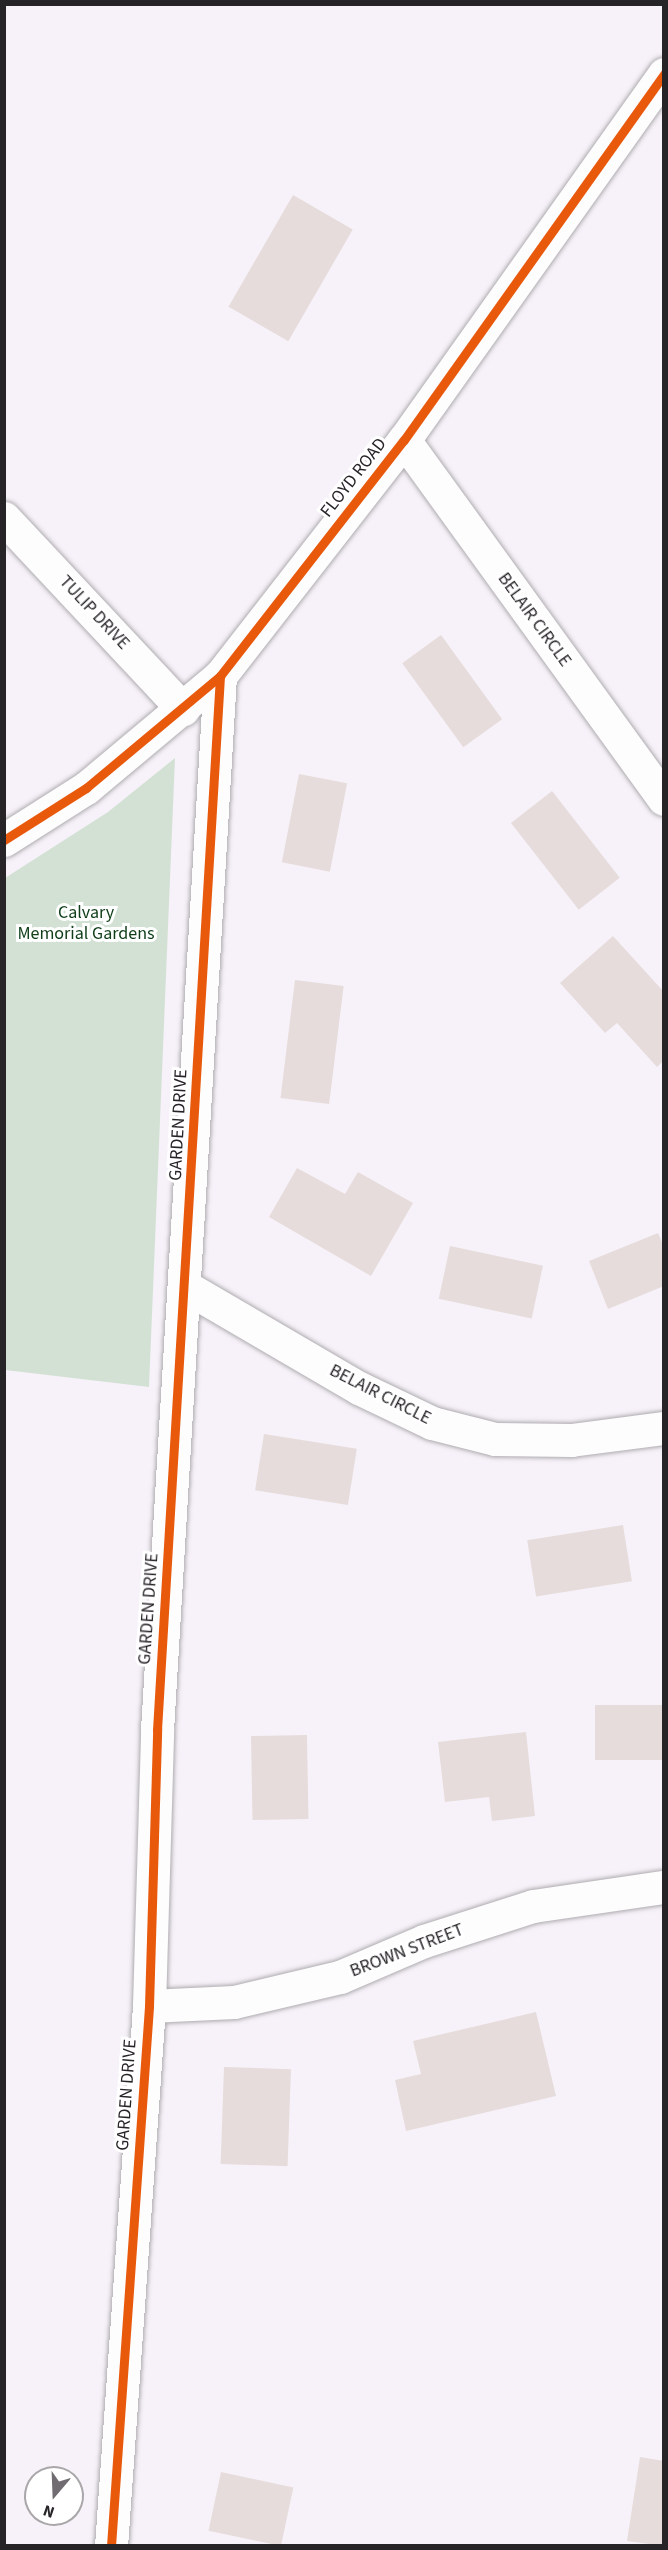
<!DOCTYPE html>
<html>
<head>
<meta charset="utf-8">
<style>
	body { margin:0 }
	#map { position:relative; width:668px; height:2550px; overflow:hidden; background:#f7f2f9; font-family:"Source Sans 3",sans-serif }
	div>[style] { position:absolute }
	.green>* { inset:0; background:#d3e1d4 }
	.building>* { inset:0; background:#e6dcdb; transform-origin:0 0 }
	.roads { filter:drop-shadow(0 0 2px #afacb0) drop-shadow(0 0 2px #afacb0) }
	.minor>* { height:33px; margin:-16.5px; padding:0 16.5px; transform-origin:16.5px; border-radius:16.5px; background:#fefdfe }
	.cycleway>* { height:9px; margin:-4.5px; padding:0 4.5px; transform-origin:4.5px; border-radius:4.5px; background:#e8590c }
	span { translate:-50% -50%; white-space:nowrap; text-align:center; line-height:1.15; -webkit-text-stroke:6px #fff; paint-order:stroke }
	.street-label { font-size:18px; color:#272428 }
	.park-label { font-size:18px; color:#0e3d17 }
	.frame { position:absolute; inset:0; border:6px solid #272428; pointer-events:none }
	.north { position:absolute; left:24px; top:2466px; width:60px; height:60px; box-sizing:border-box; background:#fff; border:2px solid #a9a7a9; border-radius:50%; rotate:199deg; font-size:16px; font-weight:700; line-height:24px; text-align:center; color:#272428 }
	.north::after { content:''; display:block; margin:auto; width:21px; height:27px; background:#706c71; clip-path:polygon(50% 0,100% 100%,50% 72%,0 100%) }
</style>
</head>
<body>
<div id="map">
	<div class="green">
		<div style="clip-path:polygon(175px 758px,149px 1387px,5px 1370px,5px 878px,108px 812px)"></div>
	</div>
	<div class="building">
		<div style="left:293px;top:195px;width:69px;height:129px;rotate:30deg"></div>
		<div style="left:441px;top:635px;width:104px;height:48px;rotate:54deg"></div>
		<div style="left:299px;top:774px;width:49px;height:90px;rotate:11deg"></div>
		<div style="left:552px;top:791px;width:110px;height:52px;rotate:52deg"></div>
		<div style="clip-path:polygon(613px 936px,664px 992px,664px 1060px,657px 1067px,617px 1023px,605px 1033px,560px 983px)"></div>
		<div style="left:295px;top:980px;width:49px;height:119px;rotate:7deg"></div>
		<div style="clip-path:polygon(297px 1168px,345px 1194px,358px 1172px,413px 1203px,371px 1276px,269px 1217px)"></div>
		<div style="clip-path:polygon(658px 1233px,664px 1247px,664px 1286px,608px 1309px,589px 1261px)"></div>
		<div style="left:450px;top:1246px;width:95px;height:54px;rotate:12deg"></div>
		<div style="left:264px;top:1434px;width:94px;height:57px;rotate:9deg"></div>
		<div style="left:623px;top:1525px;width:57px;height:97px;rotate:81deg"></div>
		<div style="left:664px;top:1705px;width:55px;height:69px;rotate:90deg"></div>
		<div style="clip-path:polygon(526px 1732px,535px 1816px,492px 1821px,489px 1797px,445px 1802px,438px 1742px)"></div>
		<div style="left:307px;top:1735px;width:84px;height:56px;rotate:89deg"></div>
		<div style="clip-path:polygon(536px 2012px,556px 2096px,406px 2131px,395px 2080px,421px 2074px,413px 2041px)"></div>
		<div style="left:224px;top:2067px;width:67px;height:97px;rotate:2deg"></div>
		<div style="clip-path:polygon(640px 2457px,664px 2461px,664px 2546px,627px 2541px)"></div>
		<div style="left:221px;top:2472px;width:74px;height:60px;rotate:12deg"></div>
	</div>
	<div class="roads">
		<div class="minor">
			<div style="left:404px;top:440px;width:443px;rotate:54.1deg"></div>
			<div style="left:4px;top:518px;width:262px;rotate:46.9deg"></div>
			<div style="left:4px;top:840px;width:97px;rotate:-32.4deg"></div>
			<div style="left:86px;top:788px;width:175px;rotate:-39.9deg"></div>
			<div style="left:220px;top:676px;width:299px;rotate:-52.1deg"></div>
			<div style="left:404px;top:440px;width:449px;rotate:-54.6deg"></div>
			<div style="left:186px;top:1287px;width:200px;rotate:30.3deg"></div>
			<div style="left:359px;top:1388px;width:81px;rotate:25.6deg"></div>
			<div style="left:432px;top:1423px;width:65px;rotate:14.3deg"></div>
			<div style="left:495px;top:1439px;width:76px;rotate:0.8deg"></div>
			<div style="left:571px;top:1440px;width:94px;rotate:-7.4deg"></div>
			<div style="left:149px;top:2006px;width:85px;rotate:-2.7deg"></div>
			<div style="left:234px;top:2002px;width:109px;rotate:-13.3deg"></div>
			<div style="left:340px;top:1977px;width:91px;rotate:-23.2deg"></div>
			<div style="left:424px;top:1941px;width:114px;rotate:-17.8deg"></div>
			<div style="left:533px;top:1906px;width:132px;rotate:-8.3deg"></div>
			<div style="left:111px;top:2546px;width:541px;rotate:-85.97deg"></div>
			<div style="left:149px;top:2006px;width:276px;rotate:-88.3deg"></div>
			<div style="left:157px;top:1730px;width:1056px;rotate:-86.58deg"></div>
		</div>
	</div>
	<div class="cycleway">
		<div style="left:4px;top:840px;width:97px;rotate:-32.4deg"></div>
		<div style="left:86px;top:788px;width:175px;rotate:-39.9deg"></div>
		<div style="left:220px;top:676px;width:299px;rotate:-52.1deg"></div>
		<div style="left:404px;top:440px;width:449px;rotate:-54.6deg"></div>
		<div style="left:111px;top:2546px;width:541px;rotate:-85.97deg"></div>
		<div style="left:149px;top:2006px;width:276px;rotate:-88.3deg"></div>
		<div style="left:157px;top:1730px;width:1056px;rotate:-86.58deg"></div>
	</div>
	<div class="street-label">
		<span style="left:354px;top:478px;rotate:-52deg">FLOYD ROAD</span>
		<span style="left:94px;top:613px;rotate:47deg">TULIP DRIVE</span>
		<span style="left:534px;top:620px;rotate:54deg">BELAIR CIRCLE</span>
		<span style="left:179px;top:1125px;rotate:-87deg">GARDEN DRIVE</span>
		<span style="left:380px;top:1395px;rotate:27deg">BELAIR CIRCLE</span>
		<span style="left:149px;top:1609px;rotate:-86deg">GARDEN DRIVE</span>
		<span style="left:407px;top:1951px;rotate:-21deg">BROWN STREET</span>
		<span style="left:127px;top:2095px;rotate:-86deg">GARDEN DRIVE</span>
	</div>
	<div class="park-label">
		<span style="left:86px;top:924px">Calvary<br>Memorial Gardens</span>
	</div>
	<div class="frame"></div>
	<div class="north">N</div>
</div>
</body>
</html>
